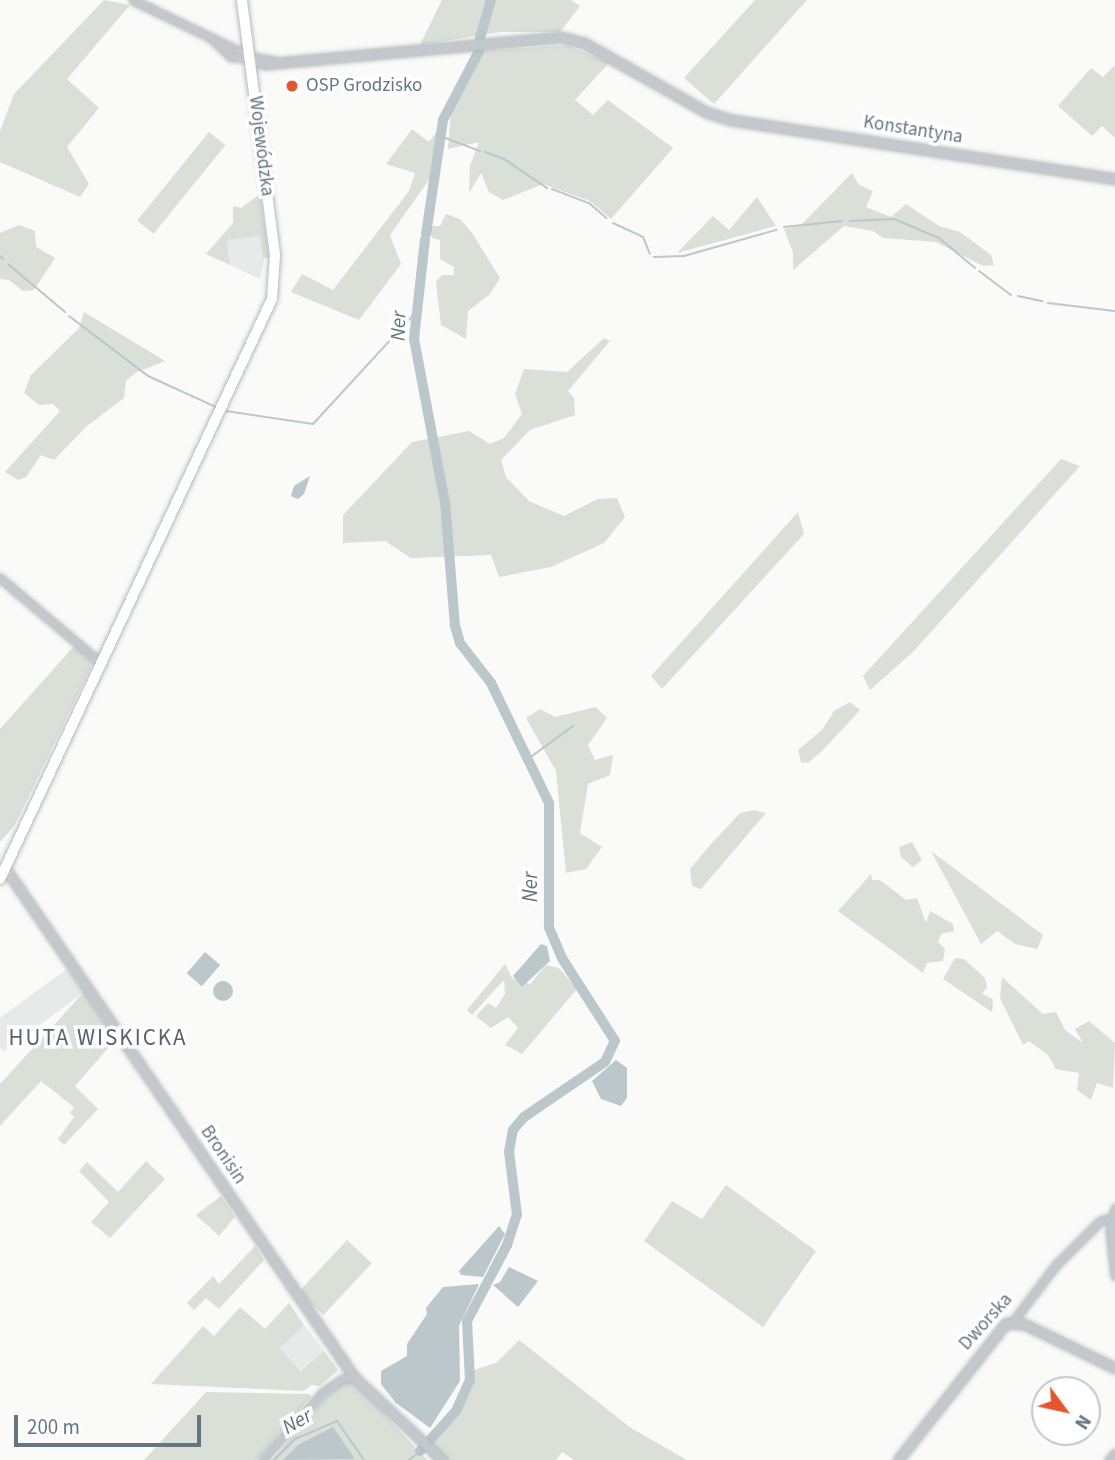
<!DOCTYPE html>
<html>
<head>
<meta charset="utf-8">
<style>
	body { margin:0 }
	#map { position:relative; width:1115px; height:1460px; overflow:hidden; background:#fafaf8; font-family:"Source Sans 3",sans-serif }
	div>[style] { position:absolute }
	.built>* { inset:0; background:#e8e9e9; transform-origin:0 0 }
	.green>* { inset:0; background:#dadfd7; transform-origin:0 0 }
	.water>* { inset:0; background:#bbc7cb; transform-origin:0 0 }
	.round { border-radius:50% }
	.stream>* { height:2px; margin:-1px; padding:0 1px; transform-origin:1px; border-radius:1px; background:#bbc7cb }
	.river>* { height:10px; margin:-5px; padding:0 5px; transform-origin:5px; border-radius:5px; background:#bbc7cb }
	.roads { filter:drop-shadow(0 0 2px #b3babf) drop-shadow(0 0 2px #b3babf) }
	.minor>* { height:7px; margin:-3.5px; padding:0 3.5px; transform-origin:3.5px; border-radius:3.5px; background:#c3c8cc }
	.tertiary>* { height:9px; margin:-4.5px; padding:0 4.5px; transform-origin:4.5px; border-radius:4.5px; background:#c3c8cc }
	.secondary>* { height:10px; margin:-5px; padding:0 5px; transform-origin:5px; border-radius:5px; background:#fff }
	.dots>* { width:19px; height:19px; translate:-50% -50%; box-sizing:border-box; border:4px solid #fff; border-radius:50% }
	span { translate:-50% -50%; white-space:nowrap; text-align:center; line-height:1.15; -webkit-text-stroke:7px #fff; paint-order:stroke }
	.poi-label { font-size:19px; color:#657683 }
	.left { translate:0 -50%; text-align:left }
	.street-label { font-size:19px; color:#657683 }
	.water-label { font-size:21px; color:#60757c; font-style:italic }
	.quarter-label { font-size:23px; color:#57646e; letter-spacing:2px }
	.north { position:absolute; left:1031px; top:1376px; width:70px; height:70px; box-sizing:border-box; background:#fff; border:2px solid #c1c8cd; border-radius:50%; rotate:123deg; font-size:19px; font-weight:700; line-height:28px; text-align:center; color:#657683 }
	.north::after { content:''; display:block; margin:auto; width:24px; height:32px; background:#e4572e; clip-path:polygon(50% 0,100% 100%,50% 72%,0 100%) }
	.scale { position:absolute; left:14px; top:1415px; width:187px; height:32px; box-sizing:border-box; border:4px solid #657683; border-top:0; padding-left:9px; font-size:21px; line-height:24px; white-space:nowrap; color:#657683; -webkit-text-stroke:5px #fff; paint-order:stroke }
</style>
</head>
<body>
<div id="map">
	<div class="built">
		<div style="clip-path:polygon(261px 236px,264px 263px,260px 279px,230px 265px,227px 240px)"></div>
		<div style="left:67px;top:969px;width:29px;height:100px;rotate:54deg"></div>
		<div style="left:304px;top:1325px;width:33px;height:33px;rotate:52deg"></div>
	</div>
	<div class="green">
		<div style="clip-path:polygon(104px 0,130px 5px,67px 79px,99px 108px,67px 147px,89px 184px,80px 197px,0 162px,0 131px,14px 94px)"></div>
		<div style="clip-path:polygon(442px 0,571px 0,580px 6px,560px 32px,500px 32px,420px 45px)"></div>
		<div style="clip-path:polygon(755px 0,807px 0,714px 104px,684px 78px)"></div>
		<div style="clip-path:polygon(567px 45px,609px 63px,575px 100px,593px 115px,608px 100px,673px 148px,611px 219px,590px 201px,543px 184px,503px 200px,489px 192px,481px 173px,469px 193px,470px 166px,479px 142px,448px 149px,451px 111px,483px 51px)"></div>
		<div style="clip-path:polygon(1115px 65px,1115px 138px,1102px 126px,1092px 136px,1058px 106px,1091px 68px,1103px 77px)"></div>
		<div style="clip-path:polygon(412px 129px,429px 142px,439px 129px,431px 177px,390px 235px,401px 264px,359px 320px,291px 292px,302px 274px,333px 290px,409px 191px,415px 173px,386px 164px)"></div>
		<div style="left:209px;top:132px;width:21px;height:114px;rotate:39deg"></div>
		<div style="clip-path:polygon(852px 173px,859px 185px,873px 191px,866px 207px,891px 217px,906px 204px,939px 226px,960px 232px,991px 255px,994px 265px,983px 266px,936px 242px,883px 238px,873px 231px,844px 226px,793px 270px,793px 252px,784px 229px,800px 226px)"></div>
		<div style="clip-path:polygon(260px 194px,269px 257px,263px 258px,260px 236px,227px 240px,230px 265px,206px 254px,233px 223px,233px 206px,241px 208px)"></div>
		<div style="clip-path:polygon(757px 197px,776px 226px,677px 253px,713px 216px,729px 230px)"></div>
		<div style="clip-path:polygon(446px 214px,460px 219px,472px 233px,500px 278px,490px 294px,468px 311px,466px 339px,441px 325px,436px 282px,442px 275px,454px 275px,454px 267px,440px 259px,440px 240px,432px 238px,429px 230px,431px 226px,440px 226px)"></div>
		<div style="clip-path:polygon(19px 225px,35px 231px,36px 247px,55px 258px,34px 290px,23px 291px,9px 280px,0 279px,0 233px)"></div>
		<div style="clip-path:polygon(84px 312px,165px 361px,135px 373px,126px 381px,124px 398px,87px 426px,54px 460px,41px 455px,26px 477px,18px 480px,5px 472px,60px 411px,53px 404px,39px 405px,24px 393px,31px 375px,79px 328px)"></div>
		<div style="clip-path:polygon(604px 338px,610px 341px,568px 391px,574px 398px,575px 415px,530px 430px,501px 460px,506px 477px,529px 501px,564px 516px,598px 499px,617px 498px,625px 517px,604px 543px,551px 567px,499px 577px,491px 555px,411px 558px,385px 541px,343px 543px,343px 515px,412px 442px,469px 431px,490px 444px,504px 438px,522px 414px,515px 394px,524px 369px,567px 372px)"></div>
		<div style="clip-path:polygon(1061px 459px,1080px 466px,913px 652px,870px 690px,863px 676px)"></div>
		<div style="clip-path:polygon(798px 512px,804px 534px,662px 689px,651px 676px)"></div>
		<div style="clip-path:polygon(75px 645px,93px 663px,15px 825px,0 842px,0 729px)"></div>
		<div style="clip-path:polygon(850px 702px,860px 710px,851px 720px,822px 751px,808px 763px,801px 762px,798px 750px,822px 730px,834px 711px)"></div>
		<div style="clip-path:polygon(596px 707px,607px 718px,588px 745px,595px 760px,613px 755px,610px 775px,588px 784px,580px 833px,602px 847px,586px 869px,566px 873px,556px 771px,526px 718px,540px 709px,555px 717px)"></div>
		<div style="clip-path:polygon(755px 810px,766px 813px,701px 889px,692px 886px,690px 869px,711px 844px,740px 813px)"></div>
		<div style="clip-path:polygon(912px 842px,922px 860px,913px 867px,901px 857px,899px 847px)"></div>
		<div style="clip-path:polygon(931px 851px,1043px 935px,1037px 949px,1015px 944px,997px 931px,981px 944px)"></div>
		<div style="clip-path:polygon(871px 874px,872px 880px,880px 880px,906px 900px,917px 898px,926px 923px,930px 911px,953px 924px,954px 931px,941px 934px,938px 942px,945px 949px,943px 961px,927px 963px,923px 973px,838px 911px)"></div>
		<div style="clip-path:polygon(955px 958px,964px 959px,985px 978px,987px 987px,982px 994px,993px 999px,992px 1012px,943px 979px)"></div>
		<div style="clip-path:polygon(505px 964px,512px 978px,530px 984px,546px 965px,559px 968px,577px 989px,522px 1054px,505px 1045px,518px 1028px,508px 1017px,491px 1028px,476px 1016px,488px 1003px,496px 1008px,505px 994px,504px 980px,472px 1015px,467px 1010px)"></div>
		<div style="clip-path:polygon(1002px 977px,1043px 1014px,1056px 1012px,1065px 1030px,1083px 1043px,1075px 1029px,1089px 1021px,1115px 1043px,1113px 1088px,1097px 1083px,1091px 1100px,1077px 1090px,1079px 1073px,1056px 1069px,1048px 1055px,1029px 1041px,1023px 1045px,1000px 998px)"></div>
		<div style="clip-path:polygon(84px 992px,116px 1039px,75px 1086px,98px 1109px,64px 1145px,58px 1139px,74px 1117px,70px 1113px,74px 1107px,41px 1081px,0 1126px,0 1084px)"></div>
		<div style="clip-path:polygon(146px 1161px,165px 1179px,110px 1238px,91px 1222px,109px 1202px,79px 1171px,87px 1162px,118px 1192px)"></div>
		<div style="clip-path:polygon(726px 1185px,816px 1251px,763px 1327px,644px 1241px,672px 1201px,702px 1219px)"></div>
		<div style="clip-path:polygon(221px 1196px,235px 1217px,219px 1236px,196px 1215px)"></div>
		<div style="left:347px;top:1240px;width:34px;height:71px;rotate:43deg"></div>
		<div style="clip-path:polygon(255px 1246px,264px 1260px,219px 1309px,206px 1298px,194px 1310px,187px 1303px,213px 1276px,219px 1284px)"></div>
		<div style="clip-path:polygon(289px 1303px,304px 1325px,280px 1348px,300px 1371px,324px 1351px,338px 1370px,320px 1386px,311px 1385px,304px 1391px,151px 1384px,203px 1326px,214px 1336px,240px 1307px,265px 1329px)"></div>
		<div style="clip-path:polygon(519px 1340px,631px 1428px,687px 1460px,574px 1460px,562px 1452px,556px 1460px,447px 1460px,440px 1456px,429px 1444px,458px 1412px,474px 1370px,496px 1363px)"></div>
		<div style="clip-path:polygon(345px 1382px,355px 1383px,427px 1460px,272px 1460px,324px 1399px)"></div>
		<div style="clip-path:polygon(206px 1392px,309px 1394px,311px 1397px,256px 1460px,144px 1460px)"></div>
	</div>
	<div class="water">
		<div style="clip-path:polygon(310px 476px,304px 494px,298px 499px,291px 496px,294px 486px)"></div>
		<div style="clip-path:polygon(541px 944px,547px 946px,550px 961px,522px 987px,513px 976px)"></div>
		<div style="left:205px;top:952px;width:20px;height:28px;rotate:41deg"></div>
		<div class="round" style="left:213px;top:981px;width:20px;height:20px"></div>
		<div style="clip-path:polygon(616px 1060px,627px 1068px,627px 1098px,621px 1106px,601px 1099px,592px 1081px)"></div>
		<div style="clip-path:polygon(499px 1226px,505px 1234px,483px 1277px,461px 1275px,459px 1271px)"></div>
		<div style="clip-path:polygon(509px 1267px,538px 1281px,518px 1307px,493px 1285px,500px 1282px)"></div>
		<div style="clip-path:polygon(479px 1284px,459px 1326px,460px 1381px,430px 1428px,396px 1403px,381px 1384px,381px 1371px,407px 1356px,407px 1344px,427px 1314px,426px 1308px,443px 1287px)"></div>
		<div style="clip-path:polygon(333px 1427px,355px 1459px,283px 1460px,298px 1445px)"></div>
	</div>
	<div class="stream">
		<div style="left:440px;top:136px;width:43px;rotate:20.6deg"></div>
		<div style="left:485px;top:152px;width:20px;rotate:20deg"></div>
		<div style="left:504px;top:159px;width:52px;rotate:34deg"></div>
		<div style="left:552px;top:189px;width:40px;rotate:21deg"></div>
		<div style="left:589px;top:203px;width:23px;rotate:41deg"></div>
		<div style="left:850px;top:221px;width:44px;rotate:-2.6deg"></div>
		<div style="left:894px;top:219px;width:49px;rotate:22.9deg"></div>
		<div style="left:939px;top:238px;width:47px;rotate:39.8deg"></div>
		<div style="left:613px;top:223px;width:33px;rotate:25deg"></div>
		<div style="left:643px;top:237px;width:18px;rotate:68deg"></div>
		<div style="left:784px;top:227px;width:58px;rotate:-5.9deg"></div>
		<div style="left:0;top:256px;width:4px;rotate:45deg"></div>
		<div style="left:654px;top:257px;width:30px;rotate:-2deg"></div>
		<div style="left:684px;top:256px;width:96px;rotate:-15.8deg"></div>
		<div style="left:8px;top:264px;width:75px;rotate:40.1deg"></div>
		<div style="left:979px;top:271px;width:40px;rotate:37deg"></div>
		<div style="left:1018px;top:296px;width:25px;rotate:12deg"></div>
		<div style="left:1048px;top:303px;width:67px;rotate:6.8deg"></div>
		<div style="left:69px;top:316px;width:99px;rotate:37.2deg"></div>
		<div style="left:148px;top:376px;width:75px;rotate:24.5deg"></div>
		<div style="left:226px;top:411px;width:88px;rotate:8.5deg"></div>
		<div style="left:313px;top:424px;width:149px;rotate:-47.4deg"></div>
		<div style="left:528px;top:759px;width:56px;rotate:-36.3deg"></div>
		<div style="left:274px;top:1460px;width:30px;rotate:-45deg"></div>
		<div style="left:295px;top:1439px;width:46px;rotate:-23.2deg"></div>
		<div style="left:337px;top:1421px;width:47px;rotate:55.3deg"></div>
		<div style="left:409px;top:1460px;width:14px;rotate:-39deg"></div>
	</div>
	<div class="river">
		<div style="left:480px;top:38px;width:40px;rotate:-74deg"></div>
		<div style="left:426px;top:234px;width:115px;rotate:-81.5deg"></div>
		<div style="left:443px;top:120px;width:78px;rotate:-62.4deg"></div>
		<div style="left:420px;top:1451px;width:54px;rotate:-48deg"></div>
		<div style="left:456px;top:1411px;width:34px;rotate:-66deg"></div>
		<div style="left:470px;top:1380px;width:59px;rotate:-92.9deg"></div>
		<div style="left:467px;top:1321px;width:86px;rotate:-62.2deg"></div>
		<div style="left:507px;top:1245px;width:32px;rotate:-72deg"></div>
		<div style="left:517px;top:1215px;width:64px;rotate:-97.2deg"></div>
		<div style="left:509px;top:1152px;width:22px;rotate:-80deg"></div>
		<div style="left:513px;top:1130px;width:17px;rotate:-50deg"></div>
		<div style="left:524px;top:1117px;width:98px;rotate:-34.2deg"></div>
		<div style="left:605px;top:1062px;width:23px;rotate:-65deg"></div>
		<div style="left:615px;top:1041px;width:98px;rotate:-122.6deg"></div>
		<div style="left:562px;top:958px;width:34px;rotate:-113deg"></div>
		<div style="left:549px;top:927px;width:124px;rotate:-90deg"></div>
		<div style="left:549px;top:803px;width:133px;rotate:-115.8deg"></div>
		<div style="left:491px;top:683px;width:51px;rotate:-127.8deg"></div>
		<div style="left:460px;top:643px;width:18px;rotate:-106deg"></div>
		<div style="left:455px;top:626px;width:123px;rotate:-94.6deg"></div>
		<div style="left:445px;top:503px;width:167px;rotate:-100.7deg"></div>
		<div style="left:414px;top:339px;width:100px;rotate:-83.7deg"></div>
	</div>
	<div class="roads">
		<div class="minor">
			<div style="left:133px;top:0;width:129px;rotate:25.8deg"></div>
			<div style="left:214px;top:41px;width:23px;rotate:43deg"></div>
			<div style="left:231px;top:57px;width:19px;rotate:3deg"></div>
			<div style="left:0;top:578px;width:133px;rotate:40.1deg"></div>
			<div style="left:1115px;top:1208px;width:24px;rotate:102deg"></div>
			<div style="left:1110px;top:1231px;width:45px;rotate:83.7deg"></div>
			<div style="left:1014px;top:1320px;width:68px;rotate:-52.8deg"></div>
			<div style="left:1055px;top:1266px;width:64px;rotate:-45deg"></div>
			<div style="left:1100px;top:1221px;width:10px;rotate:-17deg"></div>
			<div style="left:262px;top:1460px;width:91px;rotate:-48.1deg"></div>
			<div style="left:323px;top:1392px;width:23px;rotate:-34deg"></div>
			<div style="left:342px;top:1379px;width:12px;rotate:-9deg"></div>
			<div style="left:1109px;top:1460px;width:9px;rotate:-49deg"></div>
		</div>
		<div class="tertiary">
			<div style="left:250px;top:58px;width:16px;rotate:22deg"></div>
			<div style="left:265px;top:64px;width:297px;rotate:-5.2deg"></div>
			<div style="left:561px;top:37px;width:24px;rotate:15deg"></div>
			<div style="left:584px;top:43px;width:140px;rotate:29.5deg"></div>
			<div style="left:706px;top:112px;width:26px;rotate:18deg"></div>
			<div style="left:731px;top:120px;width:389px;rotate:8.7deg"></div>
			<div style="left:250px;top:58px;width:24px;rotate:9deg"></div>
			<div style="left:5px;top:868px;width:617px;rotate:55.56deg"></div>
			<div style="left:354px;top:1377px;width:121px;rotate:43.3deg"></div>
			<div style="left:898px;top:1460px;width:174px;rotate:-51.8deg"></div>
			<div style="left:1006px;top:1323px;width:18px;rotate:3deg"></div>
			<div style="left:1024px;top:1324px;width:101px;rotate:25.8deg"></div>
		</div>
		<div class="secondary">
			<div style="left:0;top:879px;width:641px;rotate:-64.88deg"></div>
			<div style="left:272px;top:299px;width:44px;rotate:-86.1deg"></div>
			<div style="left:275px;top:255px;width:257px;rotate:-97.4deg"></div>
		</div>
	</div>
	<div class="dots">
		<div style="left:292px;top:86px;background:#e4572e"></div>
	</div>
	<div class="poi-label">
		<span class="left" style="left:306px;top:86px">OSP Grodzisko</span>
	</div>
	<div class="street-label">
		<span style="left:913px;top:130px;rotate:9deg">Konstantyna</span>
		<span style="left:261px;top:146px;rotate:83deg">Wojewódzka</span>
		<span style="left:223px;top:1155px;rotate:56deg">Bronisin</span>
		<span style="left:986px;top:1322px;rotate:-48deg">Dworska</span>
	</div>
	<div class="water-label">
		<span style="left:398px;top:326px;rotate:-88deg">Ner</span>
		<span style="left:530px;top:887px;rotate:-90deg">Ner</span>
		<span style="left:297px;top:1421px;rotate:-30deg">Ner</span>
	</div>
	<div class="quarter-label">
		<span style="left:98px;top:1038px">HUTA WISKICKA</span>
	</div>
	<div class="north">N</div>
	<div class="scale">200 m</div>
</div>
</body>
</html>
